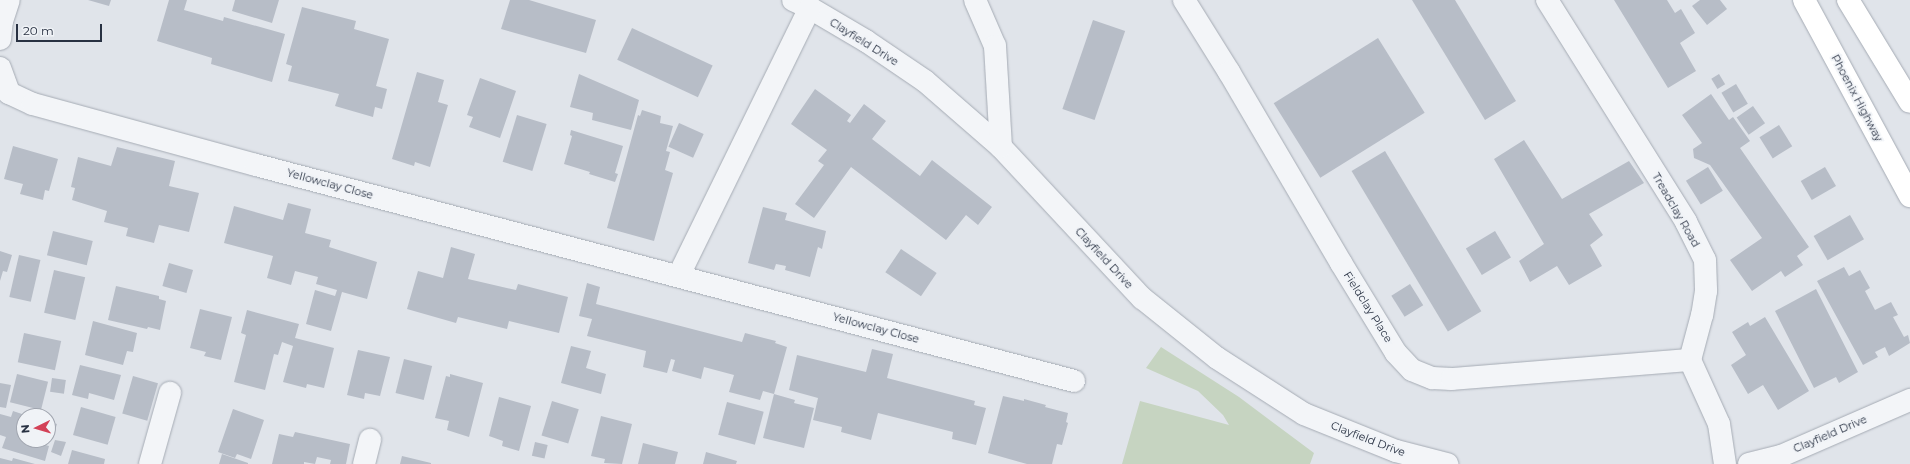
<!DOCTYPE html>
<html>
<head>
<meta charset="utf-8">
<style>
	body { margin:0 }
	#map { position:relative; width:1910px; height:464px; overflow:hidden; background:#e0e4ea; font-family:Montserrat,sans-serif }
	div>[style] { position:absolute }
	.green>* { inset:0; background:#c6d4c1 }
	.building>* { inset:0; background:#b7bdc7; transform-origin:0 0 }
	.roads { filter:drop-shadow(0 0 1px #a5abb4) drop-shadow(0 0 1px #a5abb4) }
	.minor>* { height:22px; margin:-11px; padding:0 11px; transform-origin:11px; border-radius:11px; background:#f3f5f8 }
	.major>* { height:22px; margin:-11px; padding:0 11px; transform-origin:11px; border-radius:11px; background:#fff }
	span { translate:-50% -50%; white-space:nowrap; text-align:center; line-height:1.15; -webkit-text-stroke:3.5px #f0f3f7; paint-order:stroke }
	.street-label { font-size:11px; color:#283142 }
	.north { position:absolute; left:16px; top:408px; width:40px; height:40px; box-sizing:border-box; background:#f0f3f7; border:1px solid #a0a5af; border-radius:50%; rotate:265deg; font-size:11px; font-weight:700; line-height:16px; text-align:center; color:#283142 }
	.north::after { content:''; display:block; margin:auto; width:14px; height:18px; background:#d34157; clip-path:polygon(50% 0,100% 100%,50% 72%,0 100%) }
	.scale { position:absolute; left:16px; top:24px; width:86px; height:18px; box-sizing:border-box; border:2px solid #283142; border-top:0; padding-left:5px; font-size:12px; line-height:14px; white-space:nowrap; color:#283142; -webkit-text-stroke:3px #f0f3f7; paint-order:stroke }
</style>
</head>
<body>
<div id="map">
	<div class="green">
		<div style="clip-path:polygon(1161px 347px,1239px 397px,1314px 453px,1310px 464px,1122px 464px,1140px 401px,1229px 425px,1223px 415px,1198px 391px,1146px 368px)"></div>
	</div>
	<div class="building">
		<div style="clip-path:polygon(88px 0,111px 0,109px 6px)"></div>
		<div style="clip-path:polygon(169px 0,187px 0,184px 10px,223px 21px,224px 17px,285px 34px,272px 82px,211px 64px,212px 58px,157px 41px)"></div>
		<div style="clip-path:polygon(235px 0,279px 0,272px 23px,232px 11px)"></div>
		<div style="clip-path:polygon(510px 0,529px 0,596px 20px,586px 53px,501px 29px)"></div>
		<div style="clip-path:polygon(1412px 0,1455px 0,1516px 101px,1485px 120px)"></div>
		<div style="clip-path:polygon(1614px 0,1667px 0,1675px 13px,1681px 9px,1695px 33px,1680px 43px,1696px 71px,1668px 88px)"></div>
		<div style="clip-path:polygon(1700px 0,1720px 0,1727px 9px,1707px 25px,1692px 6px)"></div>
		<div style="clip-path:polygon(302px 7px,356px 21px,354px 29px,389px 39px,376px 86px,387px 89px,382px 109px,375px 107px,373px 117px,335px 106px,339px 94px,288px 81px,292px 66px,286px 64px)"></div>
		<div style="left:1093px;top:20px;width:34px;height:94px;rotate:19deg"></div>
		<div style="left:632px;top:28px;width:89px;height:35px;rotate:25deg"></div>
		<div style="left:1378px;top:38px;width:88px;height:123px;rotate:58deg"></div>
		<div style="clip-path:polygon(417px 72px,444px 80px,438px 102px,448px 105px,430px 167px,415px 162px,414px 166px,392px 159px)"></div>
		<div style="clip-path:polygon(579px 74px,639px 100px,631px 130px,592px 120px,593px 113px,570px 107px)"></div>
		<div style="left:1719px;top:74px;width:12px;height:9px;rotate:59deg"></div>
		<div style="clip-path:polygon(480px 78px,516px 91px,500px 138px,469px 127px,473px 117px,467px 115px)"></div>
		<div style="left:1736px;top:84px;width:23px;height:17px;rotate:59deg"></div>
		<div style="clip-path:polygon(815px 89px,851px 115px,847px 121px,850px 123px,864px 104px,886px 121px,872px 139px,920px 176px,932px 160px,992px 207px,978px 225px,966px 215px,946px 240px,851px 167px,814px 218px,795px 204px,824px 165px,818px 161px,827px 150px,791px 124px)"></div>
		<div style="clip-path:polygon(1711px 94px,1729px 120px,1733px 117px,1750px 141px,1740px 148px,1809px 247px,1797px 256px,1803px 265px,1785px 277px,1781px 271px,1752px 291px,1730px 260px,1762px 238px,1710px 165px,1694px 158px,1693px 149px,1702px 143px,1682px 115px)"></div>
		<div style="left:1753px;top:106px;width:21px;height:20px;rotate:55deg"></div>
		<div style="clip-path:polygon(642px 110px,661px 116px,660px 123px,673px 126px,666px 151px,670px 152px,665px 170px,673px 173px,654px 241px,607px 228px,638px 115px,640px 116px)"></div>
		<div style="left:517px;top:115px;width:31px;height:49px;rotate:17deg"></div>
		<div style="left:679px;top:123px;width:27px;height:26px;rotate:24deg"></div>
		<div style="left:1779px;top:125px;width:25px;height:23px;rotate:58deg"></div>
		<div style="clip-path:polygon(571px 130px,623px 146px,615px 173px,618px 174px,615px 182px,589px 174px,590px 172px,564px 164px,572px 136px,570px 135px)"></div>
		<div style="clip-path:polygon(1524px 140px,1562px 199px,1629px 161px,1644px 183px,1589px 214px,1603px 235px,1590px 245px,1602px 266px,1569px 285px,1557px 266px,1530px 282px,1519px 261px,1544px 244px,1494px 159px)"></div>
		<div style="clip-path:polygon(13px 146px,58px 159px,49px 191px,45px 190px,43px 200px,20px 194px,23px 184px,4px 179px)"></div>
		<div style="clip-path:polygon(117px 147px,175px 161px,169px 186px,199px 193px,189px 232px,159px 225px,154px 243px,126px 236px,128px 228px,104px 222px,107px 211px,72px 200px,75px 188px,71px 187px,78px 157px,111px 166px)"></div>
		<div style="left:1385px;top:151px;width:187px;height:39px;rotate:59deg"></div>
		<div style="left:1708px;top:167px;width:28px;height:26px;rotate:58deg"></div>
		<div style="left:1825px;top:167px;width:22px;height:28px;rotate:60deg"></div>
		<div style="clip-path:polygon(288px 203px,311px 209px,305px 233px,331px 240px,329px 247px,377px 262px,367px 299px,342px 292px,331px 331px,306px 324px,315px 290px,335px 296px,337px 290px,316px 284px,318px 277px,295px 271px,291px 285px,267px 278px,273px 256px,224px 243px,234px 206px,283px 220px)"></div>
		<div style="clip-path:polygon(763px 207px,787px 213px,785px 220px,826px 231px,822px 249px,818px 247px,810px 277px,785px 270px,786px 266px,776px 264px,774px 270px,748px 263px)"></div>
		<div style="left:1850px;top:215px;width:28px;height:42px;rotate:60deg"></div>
		<div style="left:53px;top:231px;width:41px;height:25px;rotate:14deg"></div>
		<div style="left:1495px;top:231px;width:31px;height:34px;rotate:59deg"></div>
		<div style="clip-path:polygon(451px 247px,475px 254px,468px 279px,516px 290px,518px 284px,568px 297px,559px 333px,509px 321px,507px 329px,458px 317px,456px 323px,407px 309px,418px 271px,443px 278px)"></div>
		<div style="left:901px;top:249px;width:43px;height:28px;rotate:34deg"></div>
		<div style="clip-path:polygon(0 251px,12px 255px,7px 272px,3px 271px,0 281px)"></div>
		<div style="left:19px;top:255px;width:22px;height:43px;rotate:13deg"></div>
		<div style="left:169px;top:263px;width:25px;height:24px;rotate:16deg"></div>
		<div style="clip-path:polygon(1844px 267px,1849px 276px,1860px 270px,1870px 288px,1865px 291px,1875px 310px,1891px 302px,1898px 315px,1893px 317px,1904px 337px,1908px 335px,1910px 343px,1889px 356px,1885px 347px,1875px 352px,1878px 357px,1863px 365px,1817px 281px)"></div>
		<div style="left:54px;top:270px;width:32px;height:44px;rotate:13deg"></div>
		<div style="clip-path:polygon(587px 283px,600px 287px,596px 304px,742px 342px,745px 333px,776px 341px,775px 343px,787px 347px,774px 394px,763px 391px,760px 400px,729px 392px,734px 375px,704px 367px,701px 379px,672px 371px,675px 360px,671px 359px,667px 373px,643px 367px,646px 351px,587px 336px,592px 319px,579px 316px)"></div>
		<div style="left:1410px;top:284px;width:25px;height:22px;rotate:58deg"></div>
		<div style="clip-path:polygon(116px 286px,159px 296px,159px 299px,166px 301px,160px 330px,148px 327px,147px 329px,108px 320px)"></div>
		<div style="clip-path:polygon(1816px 289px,1858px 372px,1839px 383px,1836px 377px,1814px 388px,1775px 311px)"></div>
		<div style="clip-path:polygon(200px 309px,232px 317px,221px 360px,204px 356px,206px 352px,190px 348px)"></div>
		<div style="clip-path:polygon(247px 310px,299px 324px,295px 338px,334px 348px,324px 388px,307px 384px,306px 388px,283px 382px,293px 346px,282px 342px,278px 355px,274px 354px,265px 390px,234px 382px,246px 335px,241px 333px)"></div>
		<div style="clip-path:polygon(1765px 317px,1809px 391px,1778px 410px,1763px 385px,1748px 394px,1731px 365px,1746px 355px,1732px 332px,1748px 322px,1750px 326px)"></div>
		<div style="clip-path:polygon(93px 321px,137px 333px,133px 352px,127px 351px,123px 365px,85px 355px)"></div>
		<div style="left:24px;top:333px;width:38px;height:30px;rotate:12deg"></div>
		<div style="clip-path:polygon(571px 346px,591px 351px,586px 368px,606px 374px,601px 394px,561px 383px)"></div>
		<div style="clip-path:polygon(872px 349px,893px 354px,887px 378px,975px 401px,974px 405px,986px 408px,976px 445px,952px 439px,953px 432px,878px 413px,871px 440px,841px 432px,842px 427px,813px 420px,818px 398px,789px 390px,797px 355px,866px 372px)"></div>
		<div style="clip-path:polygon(358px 350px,390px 357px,380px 396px,365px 393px,364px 399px,347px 395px)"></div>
		<div style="left:404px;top:359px;width:29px;height:35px;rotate:14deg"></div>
		<div style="clip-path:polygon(80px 365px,121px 375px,114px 400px,89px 393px,88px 399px,72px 395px)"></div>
		<div style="left:17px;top:374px;width:32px;height:29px;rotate:14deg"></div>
		<div style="clip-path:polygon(450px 374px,483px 383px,469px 437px,447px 430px,449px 421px,435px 418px,446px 376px,450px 377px)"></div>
		<div style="left:133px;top:376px;width:26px;height:39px;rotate:16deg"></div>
		<div style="left:52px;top:378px;width:14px;height:14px;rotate:8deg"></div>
		<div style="clip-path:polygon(0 383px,11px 385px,6px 408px,0 407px)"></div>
		<div style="clip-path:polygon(774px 394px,795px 400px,794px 403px,814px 408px,804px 448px,763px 438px)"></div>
		<div style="clip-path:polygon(1003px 396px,1024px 401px,1024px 399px,1046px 405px,1045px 407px,1068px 413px,1066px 422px,1068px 423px,1062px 445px,1057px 444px,1052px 464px,1027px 464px,988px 453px)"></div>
		<div style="clip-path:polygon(499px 397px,531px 406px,519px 451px,502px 446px,503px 441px,489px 436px)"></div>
		<div style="left:552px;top:401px;width:28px;height:36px;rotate:17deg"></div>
		<div style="left:727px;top:402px;width:38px;height:34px;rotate:15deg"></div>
		<div style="left:81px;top:407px;width:36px;height:29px;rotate:16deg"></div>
		<div style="clip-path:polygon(233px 409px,264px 420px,251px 459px,237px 454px,235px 458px,218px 452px)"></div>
		<div style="clip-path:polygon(13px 411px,28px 416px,24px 416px,24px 440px,36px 440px,35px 442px,49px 446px,45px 461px,2px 448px,6px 437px,0 435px,0 414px,11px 417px)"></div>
		<div style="clip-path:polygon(601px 416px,632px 424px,622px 464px,604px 463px,605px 459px,591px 456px)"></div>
		<div style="clip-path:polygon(48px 421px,57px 424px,53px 437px,48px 435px)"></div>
		<div style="clip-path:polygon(295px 432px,350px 444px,346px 464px,330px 464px,331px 460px,317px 457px,315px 464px,304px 462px,304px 464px,272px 464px,279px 434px,293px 437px)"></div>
		<div style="clip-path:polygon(55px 440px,66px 442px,61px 456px,51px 452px)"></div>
		<div style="left:535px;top:442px;width:13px;height:14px;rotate:13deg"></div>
		<div style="clip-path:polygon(643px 443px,678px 452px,675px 464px,638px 464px)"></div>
		<div style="clip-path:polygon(72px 450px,105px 459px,104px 464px,68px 464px)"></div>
		<div style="clip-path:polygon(706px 452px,737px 461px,736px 464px,703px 464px)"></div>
		<div style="clip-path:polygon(222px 454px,248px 463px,248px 464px,219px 464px)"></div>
		<div style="clip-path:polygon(402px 456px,431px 463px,431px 464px,400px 464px)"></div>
		<div style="clip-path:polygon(0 458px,12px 461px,13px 458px,35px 464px,0 464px)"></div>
	</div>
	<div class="roads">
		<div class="minor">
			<div style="left:793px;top:0;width:19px;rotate:25deg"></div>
			<div style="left:810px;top:8px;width:65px;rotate:30.5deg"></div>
			<div style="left:866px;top:41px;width:71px;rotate:34.1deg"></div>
			<div style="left:925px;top:81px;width:101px;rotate:41deg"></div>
			<div style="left:1001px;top:147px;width:207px;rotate:47deg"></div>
			<div style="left:1142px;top:298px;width:96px;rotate:38.7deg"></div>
			<div style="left:1217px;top:358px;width:103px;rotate:32.8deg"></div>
			<div style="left:1304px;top:414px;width:99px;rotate:21.9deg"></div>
			<div style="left:1396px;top:451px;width:53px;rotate:14.3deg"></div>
			<div style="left:975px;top:0;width:50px;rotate:66.5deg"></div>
			<div style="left:995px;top:46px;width:101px;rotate:86.6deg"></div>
			<div style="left:1184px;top:0;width:85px;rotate:58deg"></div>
			<div style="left:1229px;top:72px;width:221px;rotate:59.6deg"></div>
			<div style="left:1341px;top:263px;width:105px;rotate:58.6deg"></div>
			<div style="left:1396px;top:353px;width:23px;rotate:47deg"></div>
			<div style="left:1412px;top:370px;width:22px;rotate:22deg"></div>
			<div style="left:1432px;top:378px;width:20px;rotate:3deg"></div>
			<div style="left:1452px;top:379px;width:239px;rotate:-4.6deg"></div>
			<div style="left:1547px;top:0;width:262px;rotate:57.9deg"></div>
			<div style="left:1686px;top:222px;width:42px;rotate:63.4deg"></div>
			<div style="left:1705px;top:260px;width:31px;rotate:88deg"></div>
			<div style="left:1706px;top:291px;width:24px;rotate:99deg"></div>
			<div style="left:1702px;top:315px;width:47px;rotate:104.9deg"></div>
			<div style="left:1690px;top:360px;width:70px;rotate:65.6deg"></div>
			<div style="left:1719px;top:424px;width:40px;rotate:81.5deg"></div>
			<div style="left:0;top:39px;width:18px;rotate:-84deg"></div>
			<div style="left:2px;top:21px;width:22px;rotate:-72deg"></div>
			<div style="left:0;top:68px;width:27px;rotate:70deg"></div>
			<div style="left:9px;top:93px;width:26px;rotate:25deg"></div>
			<div style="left:33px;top:104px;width:231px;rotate:15.3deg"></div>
			<div style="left:256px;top:165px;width:846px;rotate:14.79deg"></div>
			<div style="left:679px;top:275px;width:297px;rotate:-63.9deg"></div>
			<div style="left:150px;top:464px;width:74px;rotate:-74.3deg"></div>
			<div style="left:364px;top:464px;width:25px;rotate:-76deg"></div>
			<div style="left:1749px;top:464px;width:33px;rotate:-14deg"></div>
			<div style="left:1781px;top:456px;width:141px;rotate:-23.5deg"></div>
		</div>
		<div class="major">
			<div style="left:1804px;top:0;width:223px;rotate:61.6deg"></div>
			<div style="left:1848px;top:0;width:119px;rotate:58.7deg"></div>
		</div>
	</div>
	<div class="street-label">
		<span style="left:864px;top:42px;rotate:32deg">Clayfield Drive</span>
		<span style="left:1857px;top:98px;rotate:62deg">Phoenix Highway</span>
		<span style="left:330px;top:184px;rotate:15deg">Yellowclay Close</span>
		<span style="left:1676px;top:210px;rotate:60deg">Treadclay Road</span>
		<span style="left:1104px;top:258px;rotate:47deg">Clayfield Drive</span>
		<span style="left:1368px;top:307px;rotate:58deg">Fieldclay Place</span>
		<span style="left:876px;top:328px;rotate:15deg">Yellowclay Close</span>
		<span style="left:1830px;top:434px;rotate:-23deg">Clayfield Drive</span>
		<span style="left:1368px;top:439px;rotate:21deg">Clayfield Drive</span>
	</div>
	<div class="north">N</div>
	<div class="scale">20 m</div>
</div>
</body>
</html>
